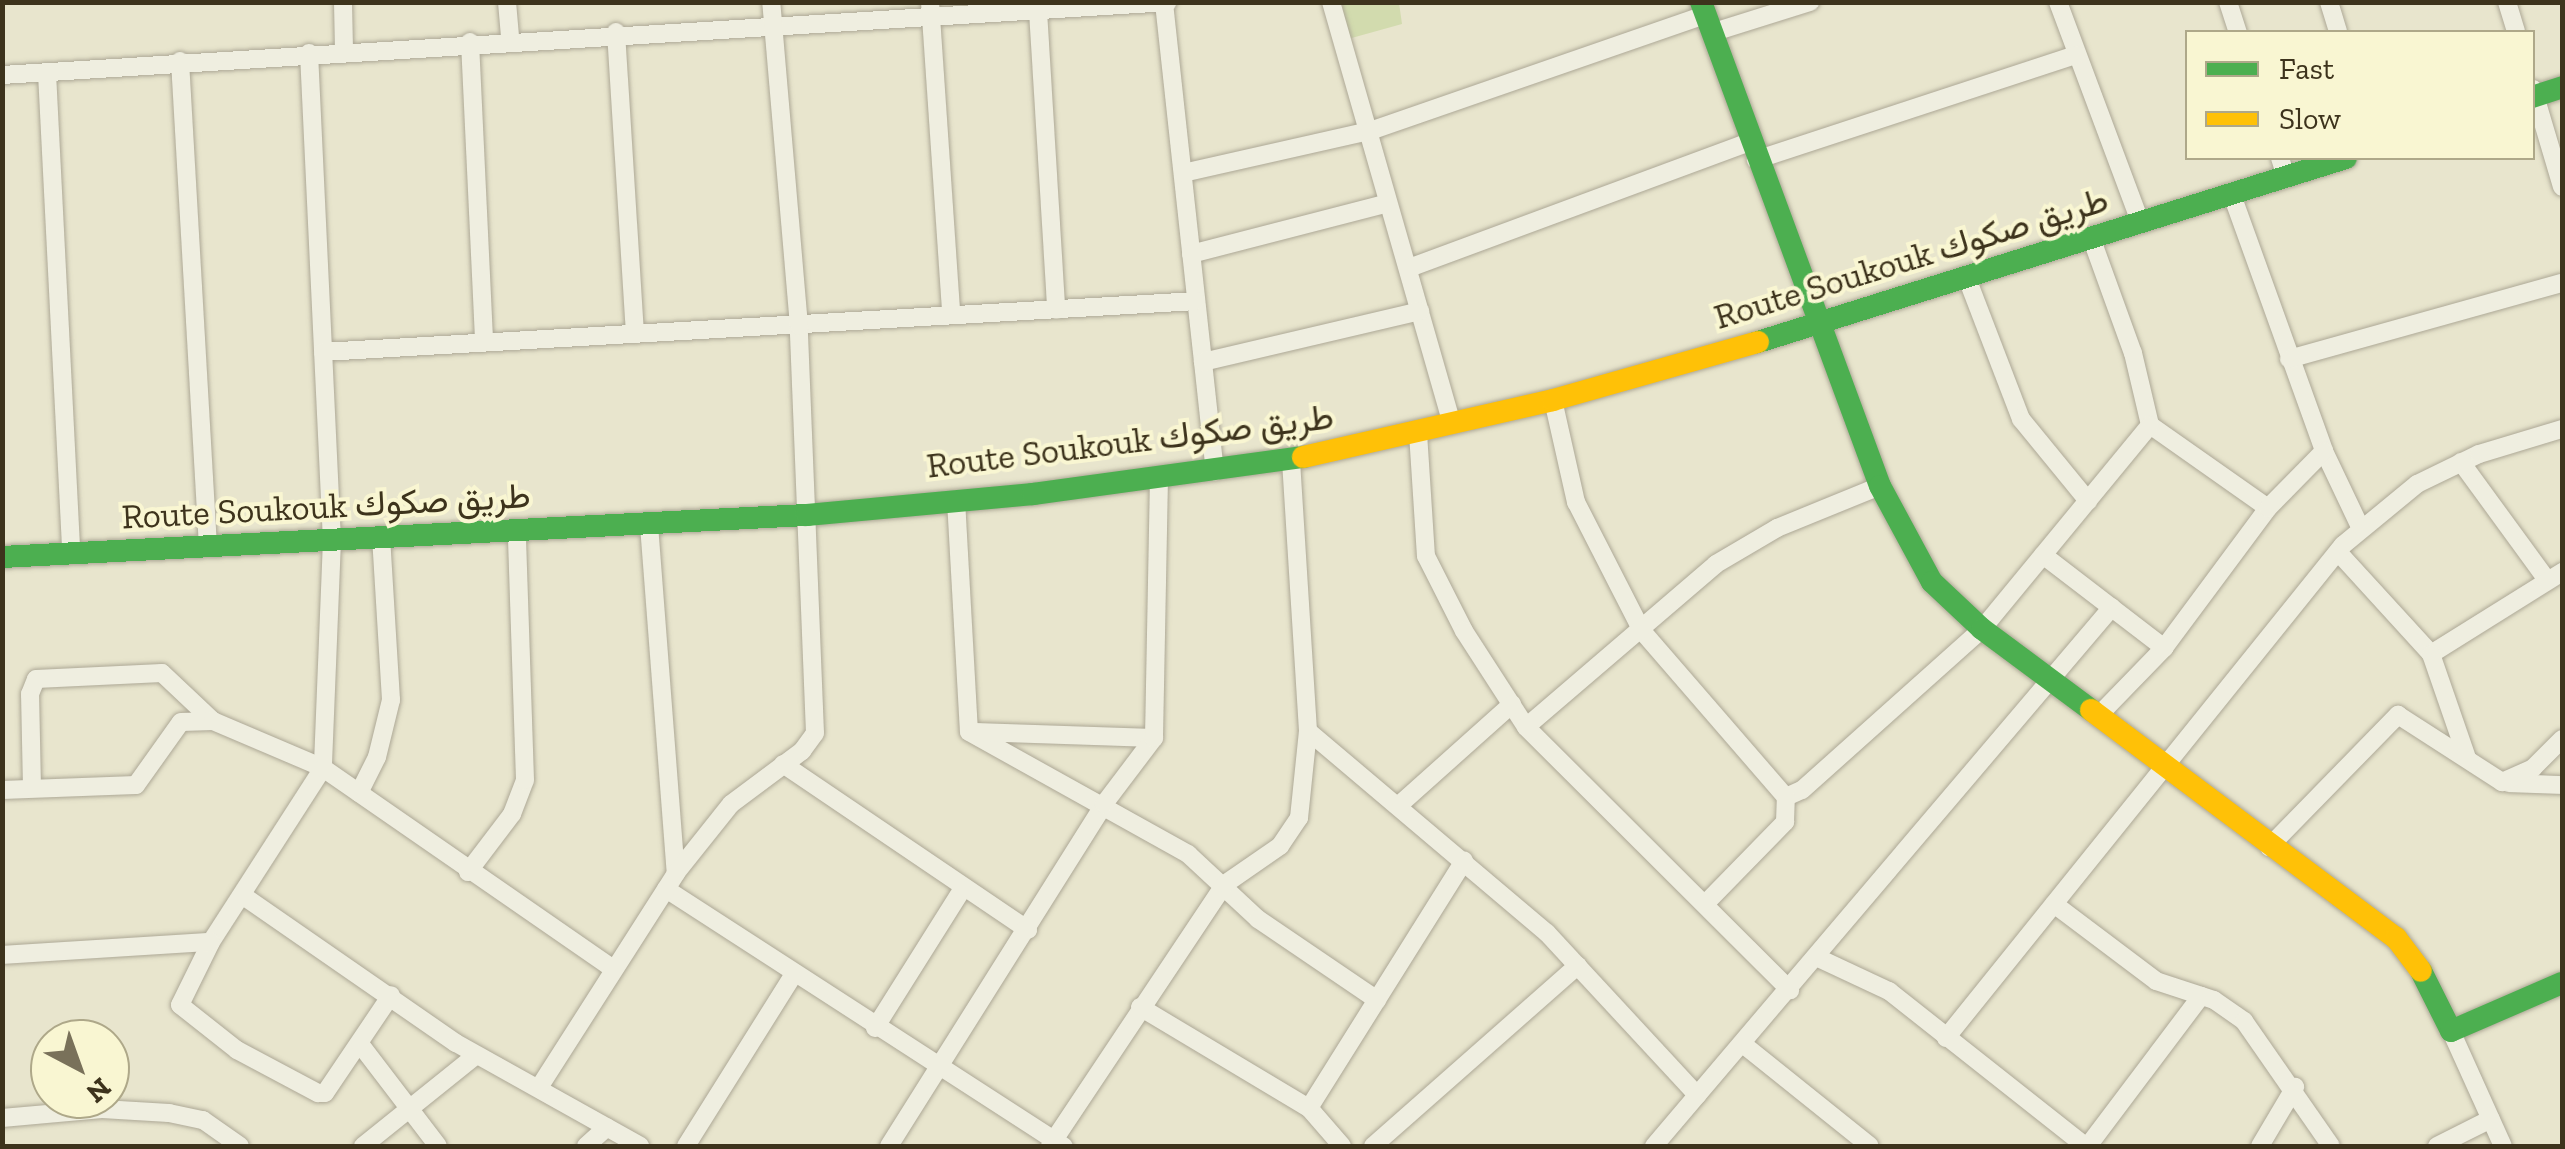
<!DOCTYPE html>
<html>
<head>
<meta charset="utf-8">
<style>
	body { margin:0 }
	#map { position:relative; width:2565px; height:1149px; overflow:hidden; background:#e8e5cd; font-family:"Zilla Slab",Vazirmatn,serif }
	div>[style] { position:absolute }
	.green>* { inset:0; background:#d2dbae }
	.roads { filter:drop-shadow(0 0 2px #ada896) drop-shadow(0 0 2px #ada896) }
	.street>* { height:18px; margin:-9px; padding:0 9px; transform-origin:9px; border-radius:9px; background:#efeee0 }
	.fast>* { height:22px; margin:-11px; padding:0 11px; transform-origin:11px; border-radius:11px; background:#4caf50 }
	.slow>* { height:22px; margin:-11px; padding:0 11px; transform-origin:11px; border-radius:11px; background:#ffc107 }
	span { translate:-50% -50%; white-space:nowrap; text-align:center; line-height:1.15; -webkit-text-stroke:8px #f9f6d2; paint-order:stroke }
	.street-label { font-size:35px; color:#3d331c }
	.frame { position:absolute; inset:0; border:5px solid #3d331c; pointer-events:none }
	.legend { position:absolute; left:2185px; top:30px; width:350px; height:130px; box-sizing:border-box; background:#f9f6d2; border:2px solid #aea889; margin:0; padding:12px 18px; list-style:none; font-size:30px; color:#3d331c }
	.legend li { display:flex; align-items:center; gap:20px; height:50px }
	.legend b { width:50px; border:2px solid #aea889 }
	.north { position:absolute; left:30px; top:1019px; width:100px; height:100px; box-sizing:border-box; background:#f9f6d2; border:2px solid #aea889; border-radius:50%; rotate:139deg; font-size:28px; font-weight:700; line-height:40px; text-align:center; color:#3d331c }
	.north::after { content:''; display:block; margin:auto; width:35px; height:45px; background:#79715a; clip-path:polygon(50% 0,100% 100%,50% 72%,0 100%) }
</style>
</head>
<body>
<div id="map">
	<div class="green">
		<div style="clip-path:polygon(1342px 3px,1399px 3px,1402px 24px,1348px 39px)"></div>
	</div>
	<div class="roads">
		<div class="street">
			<div style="left:343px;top:2px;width:48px;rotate:88.8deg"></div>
			<div style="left:507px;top:2px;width:37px;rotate:85deg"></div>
			<div style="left:930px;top:2px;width:313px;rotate:86.1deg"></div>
			<div style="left:1331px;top:2px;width:439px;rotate:74deg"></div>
			<div style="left:2058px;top:2px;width:237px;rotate:69.5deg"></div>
			<div style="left:2228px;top:2px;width:32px;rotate:72deg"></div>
			<div style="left:2329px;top:2px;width:31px;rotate:73deg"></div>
			<div style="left:2507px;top:2px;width:31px;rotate:73deg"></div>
			<div style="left:1164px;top:3px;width:471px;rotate:83.8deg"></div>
			<div style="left:1038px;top:11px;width:299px;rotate:86.5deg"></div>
			<div style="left:616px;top:32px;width:302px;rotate:86.4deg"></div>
			<div style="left:1711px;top:33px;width:104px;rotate:-17.4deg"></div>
			<div style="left:470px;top:42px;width:300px;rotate:87.3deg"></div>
			<div style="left:309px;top:53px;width:488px;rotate:87.3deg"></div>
			<div style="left:332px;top:540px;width:228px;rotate:92.3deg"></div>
			<div style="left:323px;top:768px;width:207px;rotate:122.8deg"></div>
			<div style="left:211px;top:942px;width:70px;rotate:116.2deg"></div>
			<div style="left:180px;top:1005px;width:73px;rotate:38.3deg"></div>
			<div style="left:237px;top:1050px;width:92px;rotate:28deg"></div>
			<div style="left:318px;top:1093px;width:7px"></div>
			<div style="left:325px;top:1093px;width:118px;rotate:-56deg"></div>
			<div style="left:180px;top:61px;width:486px;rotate:86.7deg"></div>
			<div style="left:47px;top:73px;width:481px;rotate:87.1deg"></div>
			<div style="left:2px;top:75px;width:1168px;rotate:-3.58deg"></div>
			<div style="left:2533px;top:89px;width:102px;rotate:73.5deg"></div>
			<div style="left:2280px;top:158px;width:20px;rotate:72deg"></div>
			<div style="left:1756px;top:160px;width:337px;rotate:-18.2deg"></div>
			<div style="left:1183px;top:173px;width:192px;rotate:-12.7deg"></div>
			<div style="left:1370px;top:131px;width:355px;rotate:-19.1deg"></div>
			<div style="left:2232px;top:195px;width:272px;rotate:70.2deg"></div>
			<div style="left:2324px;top:451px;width:86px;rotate:64.6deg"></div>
			<div style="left:2092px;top:240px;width:120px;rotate:70.1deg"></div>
			<div style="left:2133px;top:353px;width:74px;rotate:76.7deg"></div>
			<div style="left:2150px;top:425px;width:144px;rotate:35.1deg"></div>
			<div style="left:1191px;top:254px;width:203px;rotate:-14.5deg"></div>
			<div style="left:1409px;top:268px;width:363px;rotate:-20.3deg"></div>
			<div style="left:1968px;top:281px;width:148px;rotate:69deg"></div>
			<div style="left:2021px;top:419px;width:106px;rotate:50.7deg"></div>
			<div style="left:323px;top:352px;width:874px;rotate:-3.34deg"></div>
			<div style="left:2289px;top:359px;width:283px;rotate:-15.6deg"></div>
			<div style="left:1203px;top:362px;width:223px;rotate:-13.2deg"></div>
			<div style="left:1553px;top:400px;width:105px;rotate:77.3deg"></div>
			<div style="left:1576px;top:502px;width:145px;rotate:62.9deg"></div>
			<div style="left:1642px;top:631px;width:220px;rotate:49.1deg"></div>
			<div style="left:1418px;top:433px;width:123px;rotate:86.3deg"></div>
			<div style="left:1426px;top:556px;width:84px;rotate:63.1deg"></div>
			<div style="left:1464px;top:631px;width:114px;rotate:57.1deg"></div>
			<div style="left:1526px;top:727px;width:373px;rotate:44.9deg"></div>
			<div style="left:2461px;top:462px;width:142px;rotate:53.9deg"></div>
			<div style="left:956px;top:500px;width:232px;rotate:86.8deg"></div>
			<div style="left:649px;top:525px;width:349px;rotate:85.6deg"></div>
			<div style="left:2338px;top:552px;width:138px;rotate:47.6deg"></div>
			<div style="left:2431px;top:654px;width:155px;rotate:-32deg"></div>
			<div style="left:2043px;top:555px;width:153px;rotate:37.5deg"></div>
			<div style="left:2431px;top:654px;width:110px;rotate:70.9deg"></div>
			<div style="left:2100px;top:714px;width:92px;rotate:-45.9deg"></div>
			<div style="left:2164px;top:648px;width:174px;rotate:-53.4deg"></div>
			<div style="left:2268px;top:508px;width:80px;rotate:-45.5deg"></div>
			<div style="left:1526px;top:727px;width:250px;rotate:-40.6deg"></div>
			<div style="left:1716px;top:564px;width:71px;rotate:-30.5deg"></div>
			<div style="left:1777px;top:528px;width:111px;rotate:-22.2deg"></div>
			<div style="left:1308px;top:731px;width:313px;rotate:40.2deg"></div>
			<div style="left:1547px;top:933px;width:221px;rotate:47.2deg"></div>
			<div style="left:969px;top:732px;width:251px;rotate:29.1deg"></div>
			<div style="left:1188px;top:854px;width:96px;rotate:42.9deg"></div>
			<div style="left:1258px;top:919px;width:144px;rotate:34.2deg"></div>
			<div style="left:975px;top:732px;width:179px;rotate:1.9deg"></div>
			<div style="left:783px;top:764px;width:296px;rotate:34.1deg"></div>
			<div style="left:2509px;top:783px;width:53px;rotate:2.2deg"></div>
			<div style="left:32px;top:788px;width:94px;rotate:-91.2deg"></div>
			<div style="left:30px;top:694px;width:16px;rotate:-68deg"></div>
			<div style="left:36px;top:679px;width:126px;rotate:-2.7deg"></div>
			<div style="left:162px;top:673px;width:70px;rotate:43.3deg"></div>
			<div style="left:2px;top:790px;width:134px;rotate:-2.1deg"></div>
			<div style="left:136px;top:785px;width:77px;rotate:-54.5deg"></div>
			<div style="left:181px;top:722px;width:32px;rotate:-2deg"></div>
			<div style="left:213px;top:721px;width:120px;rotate:23.1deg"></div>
			<div style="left:323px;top:768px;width:353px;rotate:34.7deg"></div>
			<div style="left:359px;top:793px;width:40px;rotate:-63.4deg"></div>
			<div style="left:377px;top:757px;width:59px;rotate:-76.2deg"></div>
			<div style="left:391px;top:700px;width:162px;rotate:-93.5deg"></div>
			<div style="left:1786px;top:797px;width:17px;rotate:-24deg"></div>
			<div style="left:1802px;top:790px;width:241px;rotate:-41.8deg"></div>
			<div style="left:1982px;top:629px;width:264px;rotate:-50.5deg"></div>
			<div style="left:1398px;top:806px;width:153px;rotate:-41.8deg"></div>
			<div style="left:2269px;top:847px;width:185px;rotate:-45.7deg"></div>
			<div style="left:2398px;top:715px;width:124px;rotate:32.8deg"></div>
			<div style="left:2502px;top:782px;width:34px;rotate:-24deg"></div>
			<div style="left:2533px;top:768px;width:41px;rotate:-45deg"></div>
			<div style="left:468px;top:872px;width:73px;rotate:-52.8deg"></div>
			<div style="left:512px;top:814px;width:36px;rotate:-69deg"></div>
			<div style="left:525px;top:780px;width:246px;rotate:-91.9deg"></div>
			<div style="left:666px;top:889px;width:474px;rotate:32.9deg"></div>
			<div style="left:242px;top:895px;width:260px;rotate:34.7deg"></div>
			<div style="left:456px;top:1043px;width:211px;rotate:29.2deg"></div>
			<div style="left:1705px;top:904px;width:115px;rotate:-45.7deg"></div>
			<div style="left:1785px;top:822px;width:25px;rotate:-88deg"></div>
			<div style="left:2054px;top:904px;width:128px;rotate:37deg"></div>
			<div style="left:2156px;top:981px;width:61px;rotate:18.1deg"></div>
			<div style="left:2214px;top:1000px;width:37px;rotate:35deg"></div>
			<div style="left:2244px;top:1021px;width:152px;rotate:55.2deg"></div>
			<div style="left:2px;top:955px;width:209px;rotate:-3.6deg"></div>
			<div style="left:1816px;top:957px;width:81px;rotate:25deg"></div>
			<div style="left:1889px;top:991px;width:250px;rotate:38.3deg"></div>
			<div style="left:1140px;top:1007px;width:197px;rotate:30.9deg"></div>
			<div style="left:1309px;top:1108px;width:50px;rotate:49deg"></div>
			<div style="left:875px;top:1028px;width:163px;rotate:-57.8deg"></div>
			<div style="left:2451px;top:1031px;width:126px;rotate:65.7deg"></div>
			<div style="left:1946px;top:1038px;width:633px;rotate:-51.16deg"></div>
			<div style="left:2343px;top:545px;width:96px;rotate:-39.5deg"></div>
			<div style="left:2417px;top:484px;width:69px;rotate:-25.8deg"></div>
			<div style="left:2479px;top:454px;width:87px;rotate:-16.8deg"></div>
			<div style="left:360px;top:1044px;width:128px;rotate:52.6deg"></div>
			<div style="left:1744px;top:1045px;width:161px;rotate:38.7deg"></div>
			<div style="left:540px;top:1086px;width:253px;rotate:-57.4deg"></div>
			<div style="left:676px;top:873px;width:88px;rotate:-51.4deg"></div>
			<div style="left:731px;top:804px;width:89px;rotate:-36.7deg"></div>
			<div style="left:802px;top:751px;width:22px;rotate:-54deg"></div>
			<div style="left:815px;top:733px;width:407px;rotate:-92.3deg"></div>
			<div style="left:799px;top:326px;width:325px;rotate:-94.9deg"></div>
			<div style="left:1309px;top:1108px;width:292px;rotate:-57.9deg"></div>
			<div style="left:2px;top:1118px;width:100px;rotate:-5.1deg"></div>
			<div style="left:102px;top:1109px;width:67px;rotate:3.4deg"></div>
			<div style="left:169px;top:1113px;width:35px;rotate:12deg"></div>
			<div style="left:203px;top:1120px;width:45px;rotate:35.1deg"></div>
			<div style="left:363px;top:1146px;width:145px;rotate:-38.8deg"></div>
			<div style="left:586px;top:1146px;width:28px;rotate:-42deg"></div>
			<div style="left:686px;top:1146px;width:199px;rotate:-57.9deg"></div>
			<div style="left:889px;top:1146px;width:404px;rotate:-57.8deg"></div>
			<div style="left:1104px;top:804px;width:83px;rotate:-52.9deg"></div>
			<div style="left:1154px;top:738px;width:259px;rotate:-88.9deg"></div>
			<div style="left:1050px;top:1146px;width:315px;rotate:-56.3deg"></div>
			<div style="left:1225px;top:884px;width:67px;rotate:-34.6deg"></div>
			<div style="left:1280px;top:846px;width:34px;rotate:-56deg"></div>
			<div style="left:1299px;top:818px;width:87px;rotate:-84.1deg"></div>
			<div style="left:1308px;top:731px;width:272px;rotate:-93.6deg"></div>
			<div style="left:1373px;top:1146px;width:273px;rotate:-41.4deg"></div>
			<div style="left:1654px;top:1146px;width:707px;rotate:-49.64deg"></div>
			<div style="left:2088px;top:1146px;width:188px;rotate:-53deg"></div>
			<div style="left:2260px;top:1146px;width:69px;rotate:-59.3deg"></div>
			<div style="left:2437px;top:1146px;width:60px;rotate:-26.6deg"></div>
		</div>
		<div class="fast">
			<div style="left:1701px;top:2px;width:516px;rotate:69.7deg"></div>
			<div style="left:1880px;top:486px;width:109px;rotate:61.6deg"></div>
			<div style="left:1932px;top:582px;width:69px;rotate:43.2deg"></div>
			<div style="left:1982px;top:629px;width:136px;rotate:36.6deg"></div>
			<div style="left:2532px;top:97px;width:32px;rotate:-18deg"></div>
			<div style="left:1758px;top:342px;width:616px;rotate:-17.38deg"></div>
			<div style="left:2px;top:557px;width:806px;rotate:-2.99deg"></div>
			<div style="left:807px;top:515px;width:227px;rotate:-5.3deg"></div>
			<div style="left:1033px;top:494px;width:273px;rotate:-7.8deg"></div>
			<div style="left:2421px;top:971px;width:67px;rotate:63.4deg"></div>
			<div style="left:2451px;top:1031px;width:121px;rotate:-23.4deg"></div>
		</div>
		<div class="slow">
			<div style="left:1303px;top:457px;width:256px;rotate:-12.8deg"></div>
			<div style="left:1553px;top:400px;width:213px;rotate:-15.8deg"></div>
			<div style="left:2091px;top:710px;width:381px;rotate:36.8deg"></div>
			<div style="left:2396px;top:938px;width:41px;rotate:52.9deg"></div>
		</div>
	</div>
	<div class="street-label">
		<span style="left:1911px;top:258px;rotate:-17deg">Route Soukouk طريق صكوك</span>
		<span style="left:1130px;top:441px;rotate:-7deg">Route Soukouk طريق صكوك</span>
		<span style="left:326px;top:506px;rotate:-3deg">Route Soukouk طريق صكوك</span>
	</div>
	<div class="frame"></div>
	<ul class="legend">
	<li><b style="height:12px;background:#4caf50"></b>Fast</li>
	<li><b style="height:12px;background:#ffc107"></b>Slow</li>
	</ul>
	<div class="north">N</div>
</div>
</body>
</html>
